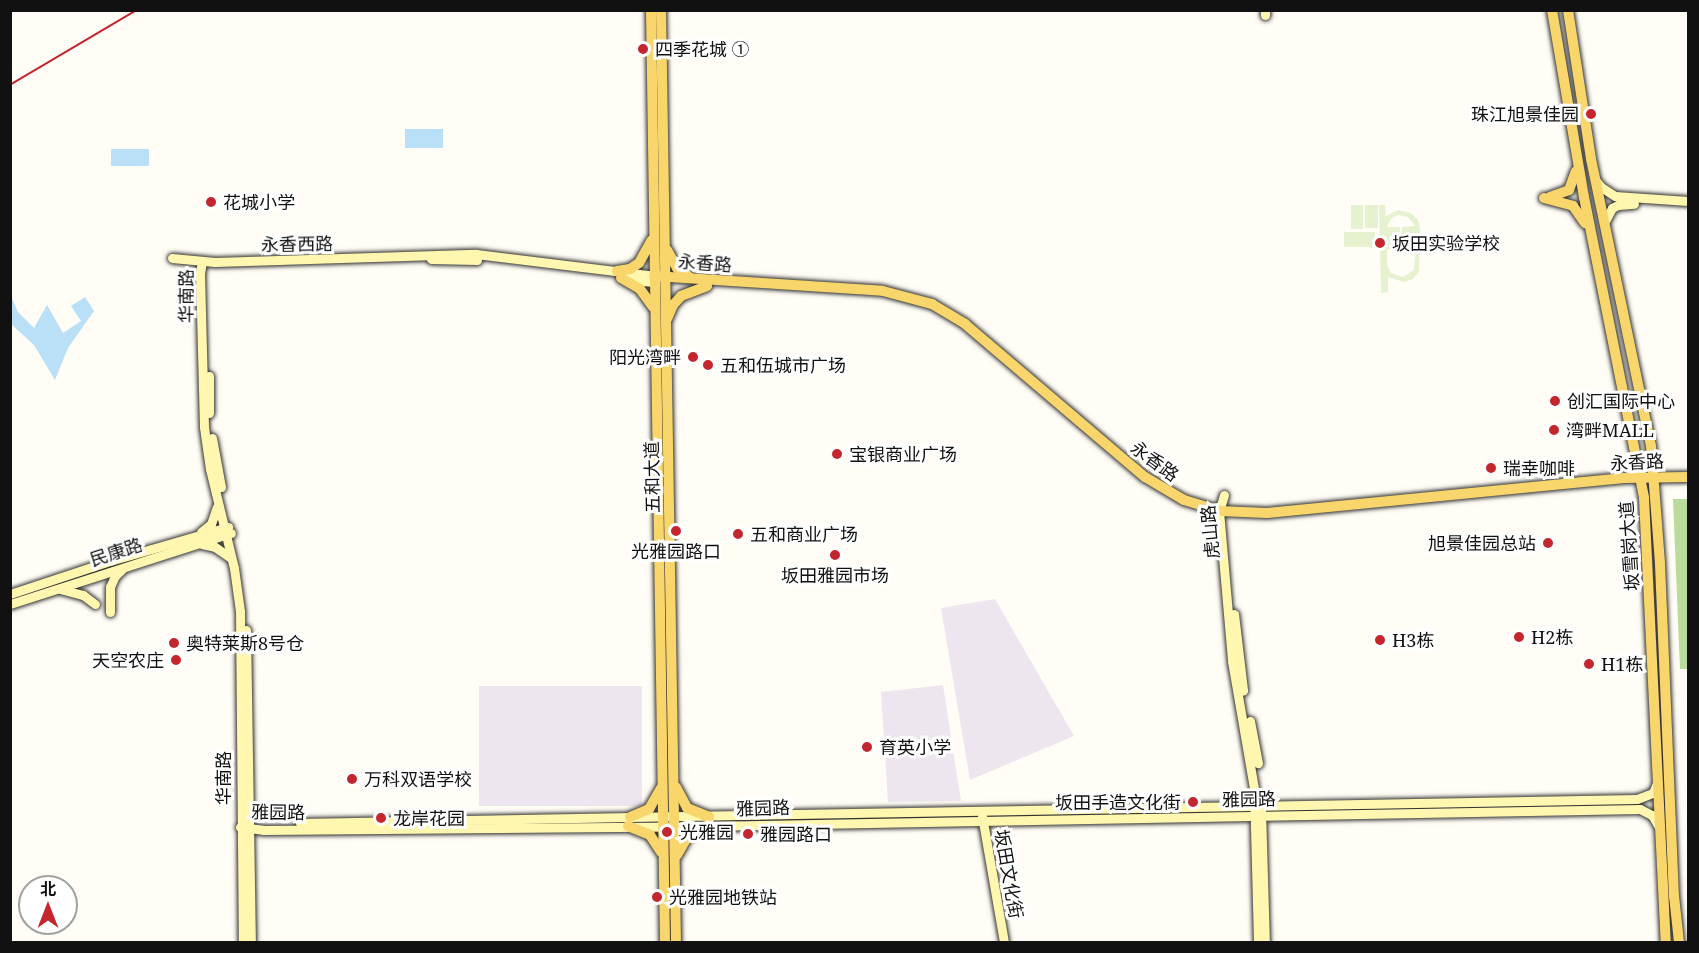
<!DOCTYPE html>
<html>
<head>
<meta charset="utf-8">
<style>
	body { margin:0 }
	#map { position:relative; width:1699px; height:953px; overflow:hidden; background:#fffdf5; font-family:"Noto Serif","Noto Sans SC",serif }
	div>[style] { position:absolute }
	.industrial>* { inset:0; background:#eee6ef; transform-origin:0 0 }
	.forest>* { inset:0; background:#b9dc9c }
	.pitch>* { inset:0; background:#e6f2cf; transform-origin:0 0 }
	.water>* { inset:0; background:#b9e0f7; transform-origin:0 0 }
	.primary-tunnel>* { height:10px; margin-top:-5px; transform-origin:0; background:repeating-linear-gradient(90deg,#dbdad3 0 10px,transparent 0 15px) }
	.roads { filter:drop-shadow(0 0 2px #333) drop-shadow(0 0 2px #333) }
	.secondary>* { height:9px; margin:-4.5px; padding:0 4.5px; transform-origin:4.5px; border-radius:4.5px; background:#fff6b0 }
	.primary>* { height:10px; margin:-5px; padding:0 5px; transform-origin:5px; border-radius:5px; background:#f9d66b }
	.rail>* { height:1.5px; margin:-0.75px; padding:0 0.75px; transform-origin:0.75px; border-radius:0.75px; background:#c4262e }
	.dots>* { width:16px; height:16px; translate:-50% -50%; box-sizing:border-box; border:3px solid #fff; border-radius:50% }
	span { translate:-50% -50%; white-space:nowrap; text-align:center; line-height:1.15; -webkit-text-stroke:6px #fff; paint-order:stroke }
	.poi-label { font-size:18px; color:#111 }
	.left { translate:0 -50%; text-align:left }
	.right { translate:-100% -50%; text-align:right }
	.street-label { font-size:18px; color:#111 }
	.frame { position:absolute; inset:0; border:12px solid #111; pointer-events:none }
	.north { position:absolute; left:18px; top:875px; width:60px; height:60px; box-sizing:border-box; background:#fff; border:2px solid #a0a0a0; border-radius:50%; rotate:0deg; font-size:16px; font-weight:700; line-height:24px; text-align:center; color:#111 }
	.north::after { content:''; display:block; margin:auto; width:21px; height:27px; background:#c4262e; clip-path:polygon(50% 0,100% 100%,50% 72%,0 100%) }
</style>
</head>
<body>
<div id="map">
	<div class="industrial">
		<div style="clip-path:polygon(995px 599px,1074px 736px,970px 780px,941px 608px)"></div>
		<div style="clip-path:polygon(943px 685px,961px 801px,888px 802px,881px 692px)"></div>
		<div style="left:642px;top:686px;width:120px;height:163px;rotate:90deg"></div>
	</div>
	<div class="forest">
		<div style="clip-path:polygon(1673px 499px,1688px 499px,1688px 669px,1680px 669px)"></div>
	</div>
	<div class="pitch">
		<div style="left:1351px;top:205px;width:12px;height:24px"></div>
		<div style="left:1365px;top:205px;width:13px;height:23px"></div>
		<div style="clip-path:polygon(evenodd,1379px 205px,1385px 205px,1386px 216px,1398px 210px,1411px 213px,1418px 220px,1420px 228px,1419px 272px,1413px 279px,1404px 282px,1388px 277px,1388px 292px,1381px 293px,1379px 205px,1398px 215px,1408px 217px,1415px 226px,1402px 227px,1402px 250px,1416px 250px,1414px 270px,1403px 277px,1391px 273px,1387px 264px,1387px 226px,1392px 218px,1398px 215px)"></div>
		<div style="left:1400px;top:227px;width:23px;height:13px;rotate:90deg"></div>
		<div style="left:1375px;top:232px;width:15px;height:31px;rotate:90deg"></div>
	</div>
	<div class="water">
		<div style="left:405px;top:129px;width:38px;height:19px"></div>
		<div style="left:111px;top:149px;width:38px;height:17px"></div>
		<div style="clip-path:polygon(11px 296px,18px 312px,34px 328px,47px 305px,63px 333px,81px 321px,71px 306px,85px 297px,94px 311px,68px 348px,55px 380px,34px 345px,11px 324px)"></div>
	</div>
	<div class="primary-tunnel">
		<div style="left:1687px;top:942px;width:1px;rotate:-45deg"></div>
	</div>
	<div class="roads">
		<div class="secondary">
			<div style="left:1265px;top:10px;width:5px;rotate:90deg"></div>
			<div style="left:1595px;top:180px;width:9px;rotate:49deg"></div>
			<div style="left:1601px;top:187px;width:17px;rotate:33deg"></div>
			<div style="left:1615px;top:196px;width:73px;rotate:3.9deg"></div>
			<div style="left:1604px;top:223px;width:17px;rotate:-62deg"></div>
			<div style="left:1612px;top:208px;width:7px;rotate:-27deg"></div>
			<div style="left:1618px;top:205px;width:16px;rotate:-4deg"></div>
			<div style="left:172px;top:258px;width:43px;rotate:5.3deg"></div>
			<div style="left:215px;top:262px;width:261px;rotate:-1.8deg"></div>
			<div style="left:476px;top:254px;width:179px;rotate:7deg"></div>
			<div style="left:431px;top:259px;width:46px;rotate:1.2deg"></div>
			<div style="left:202px;top:261px;width:13px;rotate:99deg"></div>
			<div style="left:200px;top:274px;width:153px;rotate:88.5deg"></div>
			<div style="left:204px;top:427px;width:42px;rotate:81.9deg"></div>
			<div style="left:210px;top:469px;width:102px;rotate:76.4deg"></div>
			<div style="left:234px;top:568px;width:43px;rotate:82.1deg"></div>
			<div style="left:240px;top:611px;width:331px;rotate:89.5deg"></div>
			<div style="left:631px;top:280px;width:23px;rotate:5deg"></div>
			<div style="left:209px;top:376px;width:37px;rotate:90deg"></div>
			<div style="left:212px;top:438px;width:50px;rotate:79.6deg"></div>
			<div style="left:1224px;top:495px;width:17px;rotate:107deg"></div>
			<div style="left:1219px;top:511px;width:151px;rotate:85deg"></div>
			<div style="left:1232px;top:661px;width:130px;rotate:80.2deg"></div>
			<div style="left:1254px;top:789px;width:153px;rotate:88.5deg"></div>
			<div style="left:201px;top:532px;width:13px;rotate:-39deg"></div>
			<div style="left:211px;top:524px;width:18px;rotate:-71deg"></div>
			<div style="left:202px;top:544px;width:13px;rotate:13deg"></div>
			<div style="left:215px;top:547px;width:19px;rotate:35deg"></div>
			<div style="left:60px;top:589px;width:24px;rotate:15deg"></div>
			<div style="left:83px;top:595px;width:15px;rotate:37deg"></div>
			<div style="left:10px;top:594px;width:105px;rotate:-18.3deg"></div>
			<div style="left:110px;top:561px;width:123px;rotate:-16.1deg"></div>
			<div style="left:10px;top:604px;width:232px;rotate:-17.8deg"></div>
			<div style="left:110px;top:612px;width:25px;rotate:-90deg"></div>
			<div style="left:110px;top:587px;width:12px;rotate:-66deg"></div>
			<div style="left:115px;top:576px;width:11px;rotate:-45deg"></div>
			<div style="left:1234px;top:614px;width:77px;rotate:83.2deg"></div>
			<div style="left:246px;top:630px;width:312px;rotate:89.1deg"></div>
			<div style="left:1250px;top:721px;width:43px;rotate:79.2deg"></div>
			<div style="left:1261px;top:810px;width:132px;rotate:88.3deg"></div>
			<div style="left:982px;top:816px;width:128px;rotate:80.1deg"></div>
			<div style="left:300px;top:823px;width:1337px;rotate:-1.03deg"></div>
			<div style="left:1637px;top:799px;width:17px;rotate:-21deg"></div>
			<div style="left:1653px;top:793px;width:11px;rotate:-68deg"></div>
			<div style="left:240px;top:827px;width:23px;rotate:7deg"></div>
			<div style="left:263px;top:830px;width:442px;rotate:-0.5deg"></div>
			<div style="left:705px;top:826px;width:935px;rotate:-1.04deg"></div>
			<div style="left:1640px;top:809px;width:13px;rotate:27deg"></div>
			<div style="left:1652px;top:815px;width:14px;rotate:60deg"></div>
		</div>
		<div class="primary">
			<div style="left:651px;top:10px;width:932px;rotate:89.14deg"></div>
			<div style="left:661px;top:10px;width:932px;rotate:89.08deg"></div>
			<div style="left:1552px;top:10px;width:190px;rotate:80.3deg"></div>
			<div style="left:1584px;top:197px;width:307px;rotate:78.7deg"></div>
			<div style="left:1644px;top:498px;width:445px;rotate:87.2deg"></div>
			<div style="left:1568px;top:10px;width:151px;rotate:81.2deg"></div>
			<div style="left:1591px;top:159px;width:293px;rotate:78.2deg"></div>
			<div style="left:1651px;top:446px;width:118px;rotate:85.6deg"></div>
			<div style="left:1660px;top:564px;width:332px;rotate:87.6deg"></div>
			<div style="left:1674px;top:896px;width:46px;rotate:83.8deg"></div>
			<div style="left:1550px;top:197px;width:20px;rotate:-20deg"></div>
			<div style="left:1569px;top:190px;width:20px;rotate:-70deg"></div>
			<div style="left:1544px;top:198px;width:30px;rotate:15deg"></div>
			<div style="left:1573px;top:206px;width:21px;rotate:55deg"></div>
			<div style="left:667px;top:250px;width:21px;rotate:61deg"></div>
			<div style="left:677px;top:268px;width:17px;rotate:36deg"></div>
			<div style="left:617px;top:271px;width:13px;rotate:-9deg"></div>
			<div style="left:630px;top:269px;width:11px;rotate:-34deg"></div>
			<div style="left:639px;top:263px;width:26px;rotate:-61deg"></div>
			<div style="left:654px;top:276px;width:229px;rotate:3.7deg"></div>
			<div style="left:883px;top:291px;width:51px;rotate:14.9deg"></div>
			<div style="left:932px;top:304px;width:39px;rotate:31deg"></div>
			<div style="left:965px;top:324px;width:236px;rotate:40.4deg"></div>
			<div style="left:1145px;top:477px;width:45px;rotate:30.5deg"></div>
			<div style="left:1184px;top:500px;width:37px;rotate:17deg"></div>
			<div style="left:1219px;top:511px;width:48px;rotate:2.4deg"></div>
			<div style="left:1267px;top:513px;width:359px;rotate:-5.6deg"></div>
			<div style="left:1624px;top:478px;width:64px;rotate:-0.9deg"></div>
			<div style="left:621px;top:278px;width:22px;rotate:30deg"></div>
			<div style="left:640px;top:289px;width:22px;rotate:54deg"></div>
			<div style="left:667px;top:319px;width:15px;rotate:-67deg"></div>
			<div style="left:673px;top:305px;width:12px;rotate:-48deg"></div>
			<div style="left:681px;top:296px;width:28px;rotate:-21deg"></div>
			<div style="left:676px;top:787px;width:24px;rotate:62deg"></div>
			<div style="left:687px;top:808px;width:24px;rotate:22deg"></div>
			<div style="left:630px;top:817px;width:21px;rotate:-23deg"></div>
			<div style="left:649px;top:809px;width:24px;rotate:-60deg"></div>
			<div style="left:628px;top:826px;width:24px;rotate:22deg"></div>
			<div style="left:650px;top:835px;width:20px;rotate:57deg"></div>
			<div style="left:677px;top:855px;width:22px;rotate:-60deg"></div>
			<div style="left:688px;top:836px;width:20px;rotate:-30deg"></div>
		</div>
	</div>
	<div class="rail">
		<div style="left:10px;top:85px;width:147px;rotate:-30.6deg"></div>
	</div>
	<div class="dots">
		<div style="left:643px;top:49px;background:#c4262e"></div>
		<div style="left:1591px;top:114px;background:#c4262e"></div>
		<div style="left:211px;top:202px;background:#c4262e"></div>
		<div style="left:1380px;top:243px;background:#c4262e"></div>
		<div style="left:693px;top:357px;background:#c4262e"></div>
		<div style="left:708px;top:365px;background:#c4262e"></div>
		<div style="left:1555px;top:401px;background:#c4262e"></div>
		<div style="left:1554px;top:430px;background:#c4262e"></div>
		<div style="left:837px;top:454px;background:#c4262e"></div>
		<div style="left:1491px;top:468px;background:#c4262e"></div>
		<div style="left:676px;top:531px;background:#c4262e"></div>
		<div style="left:738px;top:534px;background:#c4262e"></div>
		<div style="left:1548px;top:543px;background:#c4262e"></div>
		<div style="left:835px;top:555px;background:#c4262e"></div>
		<div style="left:1519px;top:637px;background:#c4262e"></div>
		<div style="left:1380px;top:640px;background:#c4262e"></div>
		<div style="left:174px;top:643px;background:#c4262e"></div>
		<div style="left:176px;top:660px;background:#c4262e"></div>
		<div style="left:1589px;top:664px;background:#c4262e"></div>
		<div style="left:867px;top:747px;background:#c4262e"></div>
		<div style="left:352px;top:779px;background:#c4262e"></div>
		<div style="left:1193px;top:802px;background:#c4262e"></div>
		<div style="left:381px;top:818px;background:#c4262e"></div>
		<div style="left:667px;top:832px;background:#c4262e"></div>
		<div style="left:748px;top:834px;background:#c4262e"></div>
		<div style="left:657px;top:897px;background:#c4262e"></div>
	</div>
	<div class="poi-label">
		<span class="left" style="left:655px;top:49px">四季花城 ①</span>
		<span class="right" style="left:1579px;top:114px">珠江旭景佳园</span>
		<span class="left" style="left:223px;top:202px">花城小学</span>
		<span class="left" style="left:1392px;top:243px">坂田实验学校</span>
		<span class="right" style="left:681px;top:357px">阳光湾畔</span>
		<span class="left" style="left:720px;top:365px">五和伍城市广场</span>
		<span class="left" style="left:1567px;top:401px">创汇国际中心</span>
		<span class="left" style="left:1566px;top:430px">湾畔MALL</span>
		<span class="left" style="left:849px;top:454px">宝银商业广场</span>
		<span class="left" style="left:1503px;top:468px">瑞幸咖啡</span>
		<span class="left" style="left:750px;top:534px">五和商业广场</span>
		<span class="right" style="left:1536px;top:543px">旭景佳园总站</span>
		<span style="left:676px;top:551px">光雅园路口</span>
		<span style="left:835px;top:575px">坂田雅园市场</span>
		<span class="left" style="left:1531px;top:637px">H2栋</span>
		<span class="left" style="left:1392px;top:640px">H3栋</span>
		<span class="left" style="left:186px;top:643px">奥特莱斯8号仓</span>
		<span class="right" style="left:164px;top:660px">天空农庄</span>
		<span class="left" style="left:1601px;top:664px">H1栋</span>
		<span class="left" style="left:879px;top:747px">育英小学</span>
		<span class="left" style="left:364px;top:779px">万科双语学校</span>
		<span class="right" style="left:1181px;top:802px">坂田手造文化街</span>
		<span class="left" style="left:393px;top:818px">龙岸花园</span>
		<span class="left" style="left:680px;top:832px">光雅园</span>
		<span class="left" style="left:760px;top:834px">雅园路口</span>
		<span class="left" style="left:669px;top:897px">光雅园地铁站</span>
	</div>
	<div class="street-label">
		<span style="left:297px;top:244px;rotate:-1deg">永香西路</span>
		<span style="left:705px;top:263px;rotate:4deg">永香路</span>
		<span style="left:186px;top:296px;rotate:-90deg">华南路</span>
		<span style="left:1155px;top:461px;rotate:36deg">永香路</span>
		<span style="left:1637px;top:462px;rotate:-3deg">永香路</span>
		<span style="left:652px;top:477px;rotate:-91deg">五和大道</span>
		<span style="left:1210px;top:532px;rotate:-95deg">虎山路</span>
		<span style="left:1629px;top:546px;rotate:-94deg">坂雪岗大道</span>
		<span style="left:116px;top:552px;rotate:-18deg">民康路</span>
		<span style="left:223px;top:778px;rotate:-90deg">华南路</span>
		<span style="left:1249px;top:799px;rotate:-1deg">雅园路</span>
		<span style="left:763px;top:808px;rotate:-2deg">雅园路</span>
		<span style="left:278px;top:812px;rotate:1deg">雅园路</span>
		<span style="left:1009px;top:874px;rotate:80deg">坂田文化街</span>
	</div>
	<div class="frame"></div>
	<div class="north">北</div>
</div>
</body>
</html>
